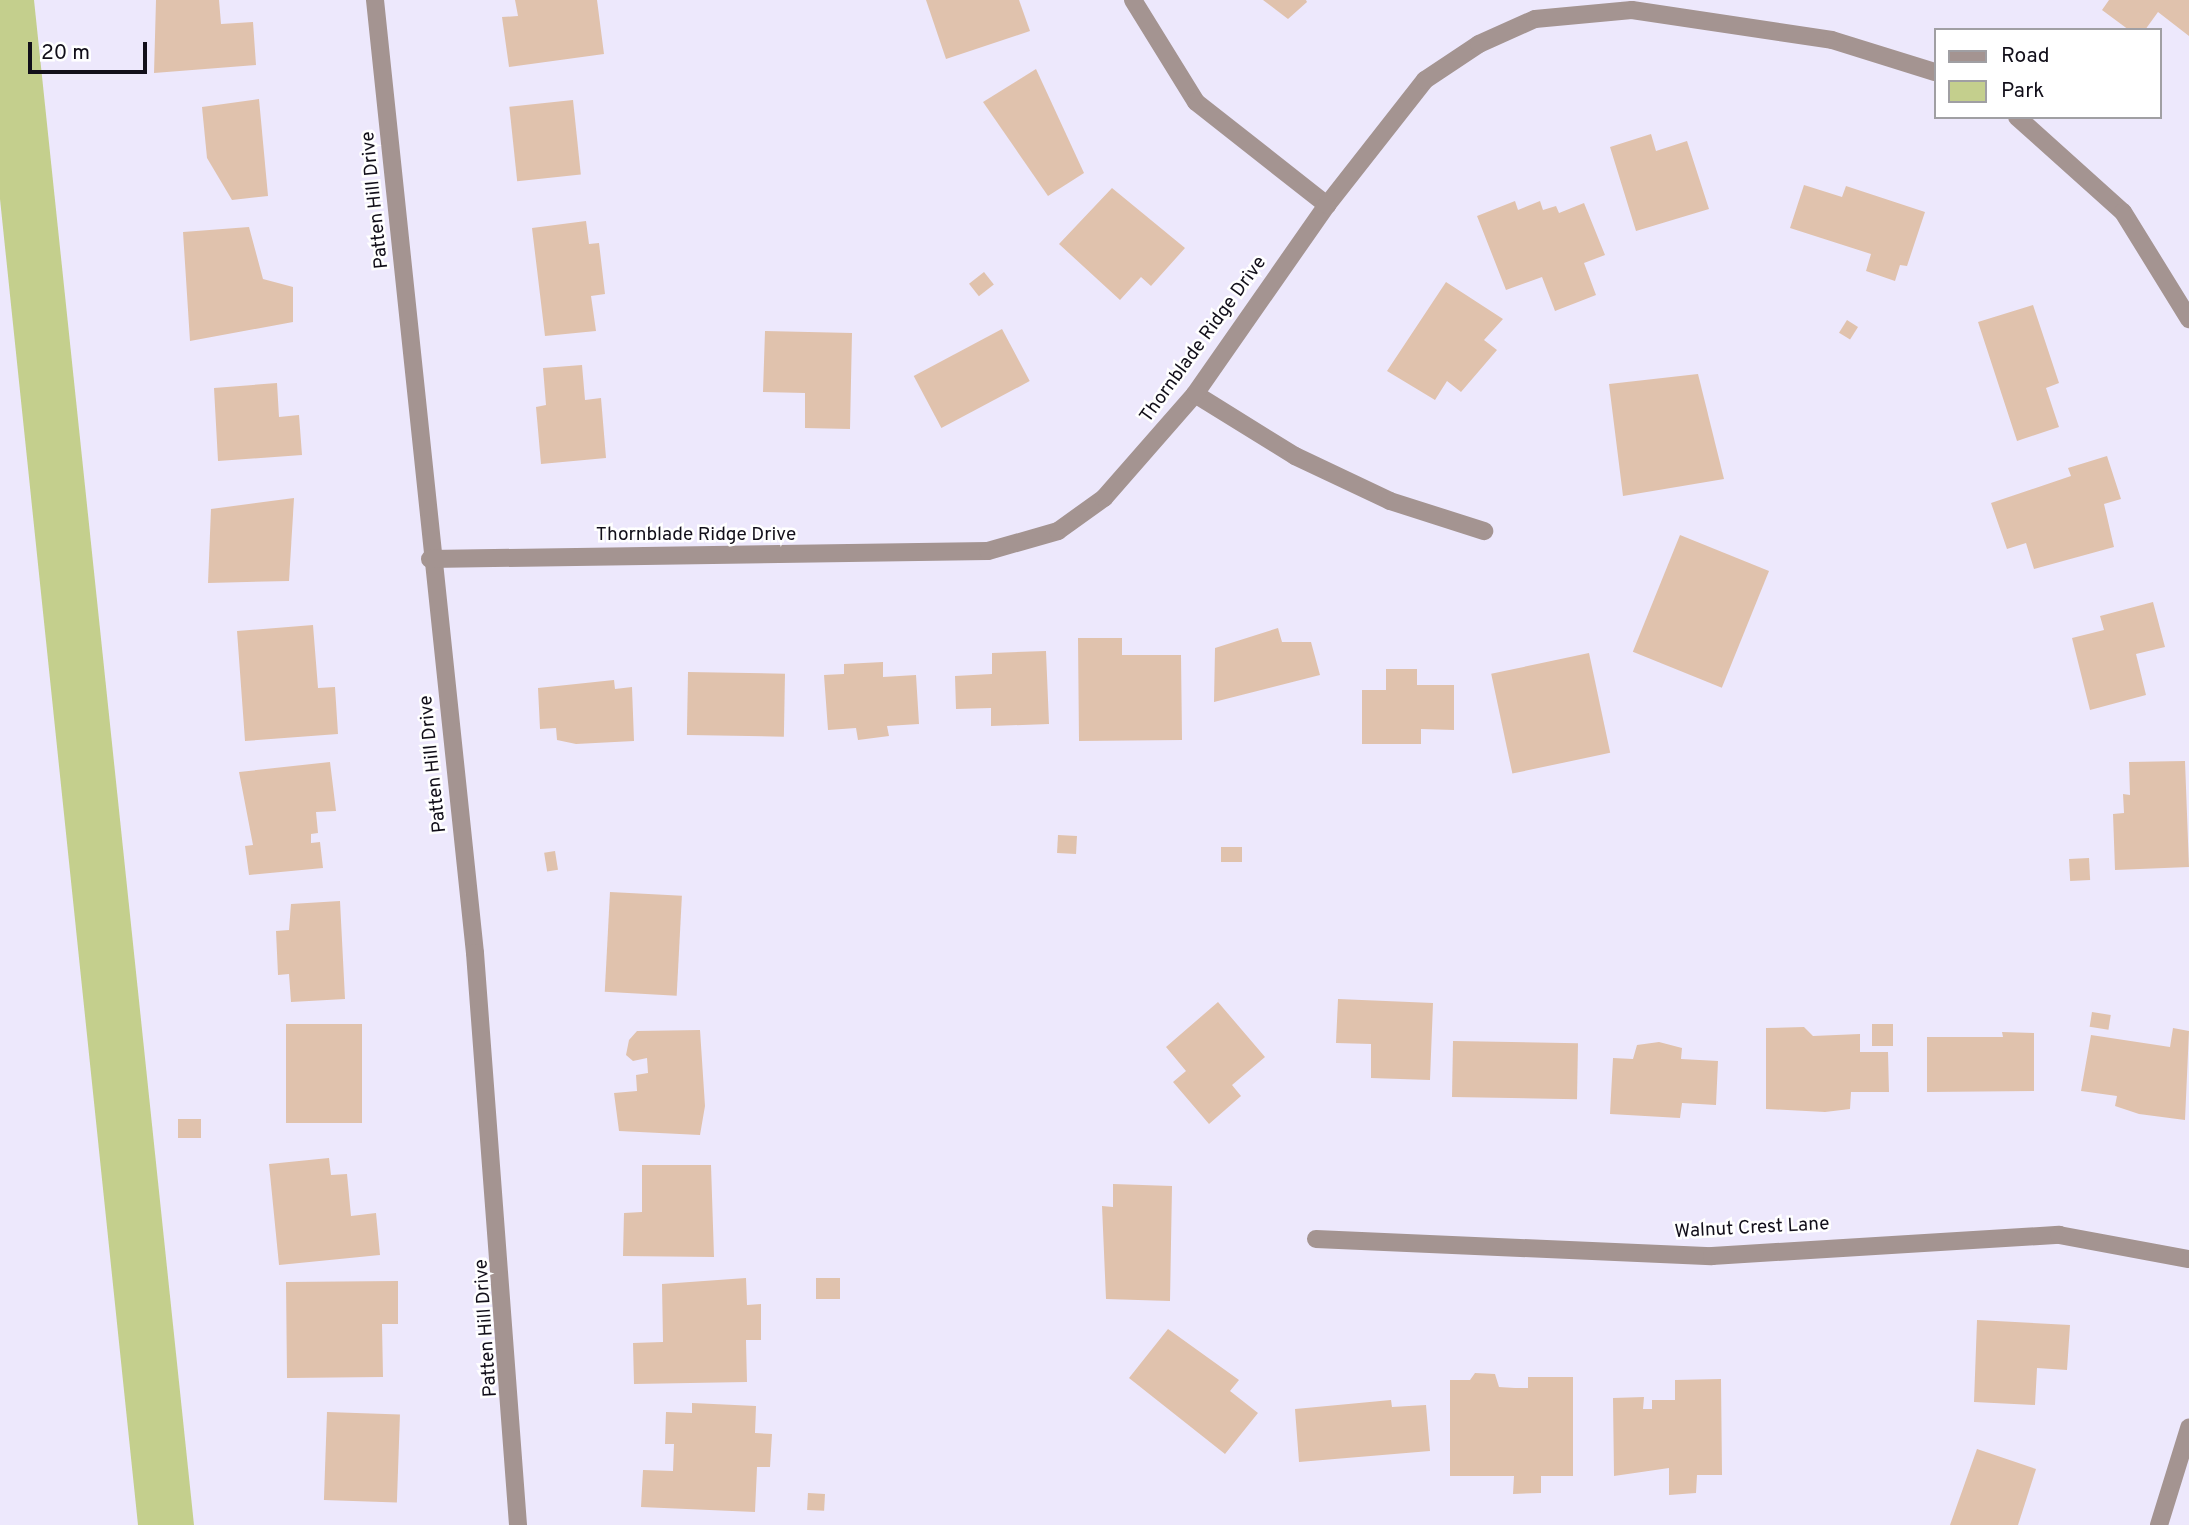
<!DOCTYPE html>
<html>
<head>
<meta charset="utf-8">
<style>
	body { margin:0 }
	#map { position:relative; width:2189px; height:1525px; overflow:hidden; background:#ede8fc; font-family:Overpass,sans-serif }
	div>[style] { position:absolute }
	.green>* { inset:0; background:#c4cf8d }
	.building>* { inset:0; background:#e0c2ad; transform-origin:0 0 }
	.minor>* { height:18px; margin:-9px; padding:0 9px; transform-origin:9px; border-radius:9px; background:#a49491 }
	span { translate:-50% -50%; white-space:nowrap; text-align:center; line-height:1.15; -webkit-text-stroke:5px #fff; paint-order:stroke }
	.street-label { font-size:19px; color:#120f1a }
	.legend { position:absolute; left:1934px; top:28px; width:228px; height:91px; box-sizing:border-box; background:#fff; border:2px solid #a09fa3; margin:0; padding:9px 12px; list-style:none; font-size:21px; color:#120f1a }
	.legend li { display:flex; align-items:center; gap:14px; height:35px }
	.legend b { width:35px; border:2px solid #a09fa3 }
	.scale { position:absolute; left:28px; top:42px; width:119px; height:32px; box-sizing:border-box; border:4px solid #120f1a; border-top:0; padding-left:9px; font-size:21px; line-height:24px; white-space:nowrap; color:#120f1a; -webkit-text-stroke:5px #fff; paint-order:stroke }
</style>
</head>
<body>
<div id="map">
	<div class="green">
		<div style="clip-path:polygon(0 0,34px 0,194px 1525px,138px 1525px,0 199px)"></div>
	</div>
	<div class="building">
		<div style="clip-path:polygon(156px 0,219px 0,221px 24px,253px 22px,256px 65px,154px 73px)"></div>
		<div style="clip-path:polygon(515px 0,597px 0,604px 54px,509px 67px,502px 17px,518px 16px)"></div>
		<div style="clip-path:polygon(926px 0,1019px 0,1030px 31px,946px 59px)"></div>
		<div style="clip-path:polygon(1263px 0,1306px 0,1307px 2px,1288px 19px)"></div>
		<div style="clip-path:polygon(2109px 0,2189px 0,2189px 36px,2158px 12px,2145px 30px,2129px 30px,2102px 10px)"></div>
		<div style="clip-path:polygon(1036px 69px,1084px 173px,1048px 196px,983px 102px)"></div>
		<div style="clip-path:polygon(259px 99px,268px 196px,232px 200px,207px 158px,202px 107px)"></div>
		<div style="left:573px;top:100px;width:75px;height:64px;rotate:84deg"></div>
		<div style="clip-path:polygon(1651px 134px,1656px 151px,1687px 141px,1709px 209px,1636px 231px,1610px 147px)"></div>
		<div style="clip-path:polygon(1804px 185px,1842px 197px,1846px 186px,1925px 212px,1907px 266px,1900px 265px,1895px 281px,1866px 271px,1871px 254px,1790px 228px)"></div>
		<div style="clip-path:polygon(1112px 188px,1185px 248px,1151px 286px,1141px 277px,1120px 300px,1059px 244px)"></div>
		<div style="clip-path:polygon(1515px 201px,1518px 210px,1540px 201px,1543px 210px,1556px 206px,1559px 213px,1584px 203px,1605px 255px,1584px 263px,1596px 295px,1555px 311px,1542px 277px,1506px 290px,1477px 216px)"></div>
		<div style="clip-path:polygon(586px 221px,589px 244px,599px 243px,605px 294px,591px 296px,596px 331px,545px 336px,532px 228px)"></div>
		<div style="clip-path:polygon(249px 227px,263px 279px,293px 287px,293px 322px,190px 341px,183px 232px)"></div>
		<div style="left:984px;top:272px;width:16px;height:19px;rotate:52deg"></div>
		<div style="clip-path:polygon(1446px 282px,1503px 319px,1484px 340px,1497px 350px,1461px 392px,1447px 381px,1435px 400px,1387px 371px)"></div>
		<div style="clip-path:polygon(2033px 305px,2059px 383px,2046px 388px,2059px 427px,2017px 441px,1978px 322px)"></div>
		<div style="left:1847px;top:320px;width:13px;height:15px;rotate:32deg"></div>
		<div style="left:1002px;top:329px;width:59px;height:100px;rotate:62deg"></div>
		<div style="clip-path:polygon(765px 331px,852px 333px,850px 429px,805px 428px,805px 393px,763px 392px)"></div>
		<div style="clip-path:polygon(582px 365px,585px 400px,601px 398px,606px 458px,541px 464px,536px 407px,546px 405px,543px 368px)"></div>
		<div style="clip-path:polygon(1698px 374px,1724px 479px,1623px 496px,1609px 384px)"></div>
		<div style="clip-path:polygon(277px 383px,279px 417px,299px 415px,302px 455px,218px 461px,214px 388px)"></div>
		<div style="clip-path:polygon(2107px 456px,2121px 499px,2104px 504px,2114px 547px,2034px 569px,2026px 543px,2007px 549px,1991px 503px,2071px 476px,2068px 468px)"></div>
		<div style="clip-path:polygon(294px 498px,289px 581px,208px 583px,211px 509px)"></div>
		<div style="left:1680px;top:535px;width:96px;height:126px;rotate:22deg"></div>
		<div style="clip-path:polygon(2153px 602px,2165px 647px,2136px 654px,2146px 695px,2090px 710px,2072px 638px,2104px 630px,2100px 616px)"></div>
		<div style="clip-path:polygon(313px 625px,318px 688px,335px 687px,338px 734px,245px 741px,237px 631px)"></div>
		<div style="clip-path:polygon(1278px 628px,1282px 642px,1311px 642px,1320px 675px,1214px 702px,1215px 648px)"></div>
		<div style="clip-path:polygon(1078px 638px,1122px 638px,1122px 655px,1181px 655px,1182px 740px,1079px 741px)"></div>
		<div style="clip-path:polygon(1046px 651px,1049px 724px,991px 726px,991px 708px,956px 709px,955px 676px,992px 674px,992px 653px)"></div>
		<div style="left:1589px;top:653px;width:102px;height:100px;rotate:78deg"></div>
		<div style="clip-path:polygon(883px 662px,883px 677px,916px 675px,919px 724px,887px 726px,889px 736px,858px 740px,856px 728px,828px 730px,824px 675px,844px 674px,844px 664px)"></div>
		<div style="clip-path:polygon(1386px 669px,1417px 669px,1417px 685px,1454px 685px,1454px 730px,1421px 729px,1421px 744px,1362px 744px,1362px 690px,1386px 690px)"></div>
		<div style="left:688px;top:672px;width:97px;height:63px;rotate:1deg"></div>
		<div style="clip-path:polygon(614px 680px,615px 689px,632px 687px,634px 741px,576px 744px,557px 740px,556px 728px,540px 729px,538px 688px)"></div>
		<div style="clip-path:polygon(2185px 761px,2189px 867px,2115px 870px,2113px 814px,2124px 813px,2123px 794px,2130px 795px,2129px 762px)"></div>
		<div style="clip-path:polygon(330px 762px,336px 811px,316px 812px,318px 833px,311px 834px,311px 843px,320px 842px,323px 868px,249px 875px,245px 846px,253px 845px,239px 772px)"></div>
		<div style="left:1058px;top:835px;width:19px;height:18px;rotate:3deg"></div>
		<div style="left:1221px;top:847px;width:21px;height:15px"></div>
		<div style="left:555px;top:851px;width:19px;height:11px;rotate:81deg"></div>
		<div style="left:2089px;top:858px;width:22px;height:20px;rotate:87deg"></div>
		<div style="left:610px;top:892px;width:72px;height:100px;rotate:3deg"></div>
		<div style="clip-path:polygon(340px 901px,345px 999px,291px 1002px,289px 974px,278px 975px,276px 931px,289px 930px,291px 904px)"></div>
		<div style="clip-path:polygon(1338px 999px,1433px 1003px,1430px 1080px,1371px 1078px,1371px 1044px,1336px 1043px)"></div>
		<div style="clip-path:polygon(1218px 1002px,1265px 1057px,1232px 1085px,1241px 1096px,1209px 1124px,1173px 1082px,1186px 1071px,1166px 1047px)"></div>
		<div style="left:2092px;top:1012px;width:19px;height:15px;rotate:9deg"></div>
		<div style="left:286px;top:1024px;width:76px;height:99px"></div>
		<div style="left:1893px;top:1024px;width:22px;height:21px;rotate:90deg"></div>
		<div style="clip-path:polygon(1804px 1027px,1813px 1036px,1860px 1034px,1860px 1052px,1888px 1052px,1889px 1092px,1851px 1092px,1850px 1109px,1825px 1112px,1766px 1109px,1766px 1028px)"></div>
		<div style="clip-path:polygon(2173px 1028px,2189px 1031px,2185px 1120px,2139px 1114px,2115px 1106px,2117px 1096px,2081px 1091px,2091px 1035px,2170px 1047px)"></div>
		<div style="clip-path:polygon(700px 1030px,705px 1106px,700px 1135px,619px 1131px,614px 1093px,637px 1091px,636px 1075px,648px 1073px,647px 1058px,633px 1061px,626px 1055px,629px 1040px,637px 1031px)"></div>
		<div style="clip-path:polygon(2002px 1032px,2034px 1033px,2034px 1091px,1927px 1092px,1927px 1037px,2003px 1037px)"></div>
		<div style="left:1453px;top:1041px;width:125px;height:56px;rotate:1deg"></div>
		<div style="clip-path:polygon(1659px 1042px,1682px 1048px,1681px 1059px,1718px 1061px,1716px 1105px,1682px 1103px,1680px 1118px,1610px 1114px,1613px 1058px,1633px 1059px,1637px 1045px)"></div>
		<div style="left:178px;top:1119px;width:23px;height:19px"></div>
		<div style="clip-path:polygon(329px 1158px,331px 1175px,347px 1174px,351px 1216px,376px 1213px,380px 1255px,279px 1265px,269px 1164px)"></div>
		<div style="clip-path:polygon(642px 1165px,711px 1165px,714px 1257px,623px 1256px,624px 1213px,642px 1212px)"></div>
		<div style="clip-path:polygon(1113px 1184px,1172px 1186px,1170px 1301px,1106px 1299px,1102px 1206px,1113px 1207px)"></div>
		<div style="clip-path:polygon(746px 1278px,747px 1305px,761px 1304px,761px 1340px,746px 1340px,747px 1382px,634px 1384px,633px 1343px,663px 1342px,662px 1284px)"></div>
		<div style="left:816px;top:1278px;width:24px;height:21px"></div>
		<div style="clip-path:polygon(398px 1281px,398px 1324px,382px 1324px,383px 1377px,287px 1378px,286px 1282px)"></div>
		<div style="clip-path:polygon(1977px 1320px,2070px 1325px,2067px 1370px,2037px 1368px,2035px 1405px,1974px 1402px)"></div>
		<div style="clip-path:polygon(1168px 1329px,1239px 1380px,1230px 1391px,1258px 1413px,1225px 1454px,1129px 1378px)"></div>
		<div style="clip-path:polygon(1475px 1373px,1495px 1374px,1499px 1387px,1515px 1388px,1528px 1388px,1528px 1377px,1573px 1377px,1573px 1476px,1541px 1476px,1541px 1493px,1513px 1494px,1514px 1476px,1450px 1476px,1450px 1380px,1470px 1380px)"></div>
		<div style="clip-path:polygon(1721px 1379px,1722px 1475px,1697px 1475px,1696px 1493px,1669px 1495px,1669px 1468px,1614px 1476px,1613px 1398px,1644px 1397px,1643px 1409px,1652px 1409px,1652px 1400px,1675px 1400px,1675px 1380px)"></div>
		<div style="clip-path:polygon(1391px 1400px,1392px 1407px,1426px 1405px,1430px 1451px,1299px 1462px,1295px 1409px)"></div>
		<div style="clip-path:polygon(692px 1403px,756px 1406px,755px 1433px,772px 1434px,770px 1467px,757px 1467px,755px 1512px,641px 1507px,643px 1470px,673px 1471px,674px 1444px,665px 1444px,666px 1412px,692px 1413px)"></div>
		<div style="left:327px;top:1412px;width:73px;height:88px;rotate:2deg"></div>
		<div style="clip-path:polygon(1977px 1449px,2036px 1469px,2018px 1525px,1950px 1525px)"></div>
		<div style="left:808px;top:1493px;width:17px;height:17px;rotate:3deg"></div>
	</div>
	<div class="minor">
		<div style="left:375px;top:0;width:958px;rotate:84.01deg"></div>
		<div style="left:475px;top:953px;width:574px;rotate:85.7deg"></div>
		<div style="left:1133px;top:0;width:120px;rotate:58.3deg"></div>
		<div style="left:1196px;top:102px;width:167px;rotate:38.2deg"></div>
		<div style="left:2017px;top:117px;width:142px;rotate:41.9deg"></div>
		<div style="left:2123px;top:212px;width:126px;rotate:58.3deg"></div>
		<div style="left:1195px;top:394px;width:118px;rotate:31.8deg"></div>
		<div style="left:1295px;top:456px;width:105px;rotate:25.3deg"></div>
		<div style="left:1390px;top:501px;width:99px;rotate:17.7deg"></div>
		<div style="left:430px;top:559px;width:558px;rotate:-0.82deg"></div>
		<div style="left:988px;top:551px;width:73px;rotate:-15.9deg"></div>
		<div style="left:1058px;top:531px;width:57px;rotate:-35.7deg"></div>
		<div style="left:1104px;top:498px;width:138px;rotate:-48.8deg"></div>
		<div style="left:1195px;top:394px;width:231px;rotate:-55.1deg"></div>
		<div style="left:1327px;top:205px;width:159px;rotate:-51.9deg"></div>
		<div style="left:1425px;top:80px;width:65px;rotate:-33.7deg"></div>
		<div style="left:1479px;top:44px;width:61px;rotate:-24.1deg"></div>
		<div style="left:1535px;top:19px;width:97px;rotate:-5.3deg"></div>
		<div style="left:1632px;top:10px;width:202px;rotate:8.5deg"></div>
		<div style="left:1832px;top:40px;width:108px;rotate:17.3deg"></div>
		<div style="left:1316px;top:1239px;width:396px;rotate:2.5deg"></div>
		<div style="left:1712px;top:1256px;width:348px;rotate:-3.5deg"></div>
		<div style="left:2059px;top:1235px;width:132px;rotate:10.5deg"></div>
		<div style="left:2159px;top:1525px;width:102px;rotate:-72.8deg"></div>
	</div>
	<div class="street-label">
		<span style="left:376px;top:200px;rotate:-96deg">Patten Hill Drive</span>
		<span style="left:1204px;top:340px;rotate:-54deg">Thornblade Ridge Drive</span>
		<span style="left:696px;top:536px">Thornblade Ridge Drive</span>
		<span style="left:434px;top:764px;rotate:-96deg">Patten Hill Drive</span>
		<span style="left:1752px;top:1229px;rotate:-3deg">Walnut Crest Lane</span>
		<span style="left:487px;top:1328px;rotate:-94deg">Patten Hill Drive</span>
	</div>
	<ul class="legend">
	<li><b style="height:9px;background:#a49491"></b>Road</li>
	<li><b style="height:19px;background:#c4cf8d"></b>Park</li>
	</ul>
	<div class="scale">20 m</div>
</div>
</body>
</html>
